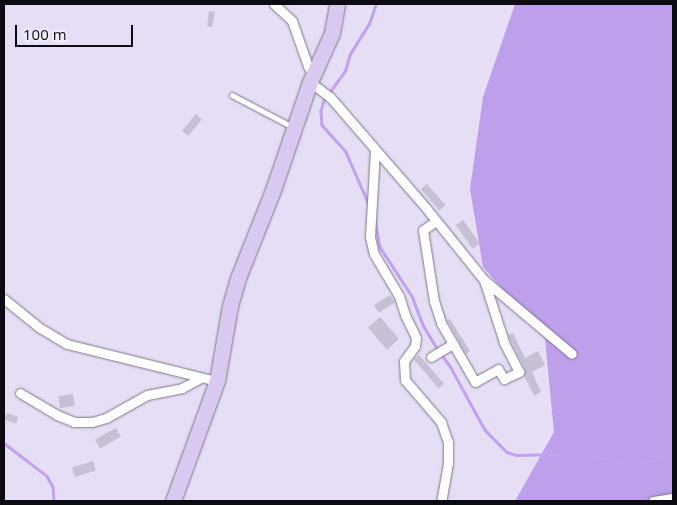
<!DOCTYPE html>
<html>
<head>
<meta charset="utf-8">
<style>
	body { margin:0 }
	#map { position:relative; width:677px; height:505px; overflow:hidden; background:#e5def4; font-family:"Open Sans",sans-serif }
	div>[style] { position:absolute }
	.forest>* { inset:0; background:#bd9fec }
	.stream>* { height:2.5px; margin:-1.25px; padding:0 1.25px; transform-origin:1.25px; border-radius:1.25px; background:#c0a2ef }
	.building>* { inset:0; background:#c7c0d5; transform-origin:0 0 }
	.roads { filter:drop-shadow(0 0 1px #7d7689) drop-shadow(0 0 1px #7d7689) }
	.lane>* { height:4.5px; margin:-2.25px; padding:0 2.25px; transform-origin:2.25px; border-radius:2.25px; background:#fff }
	.street>* { height:9px; margin:-4.5px; padding:0 4.5px; transform-origin:4.5px; border-radius:4.5px; background:#fff }
	.primary>* { height:15px; margin:-7.5px; padding:0 7.5px; transform-origin:7.5px; border-radius:7.5px; background:#d9c9f1 }
	span { translate:-50% -50%; white-space:nowrap; text-align:center; line-height:1.15; -webkit-text-stroke:4.5px #f2ecfe; paint-order:stroke }
	.frame { position:absolute; inset:0; border:5px solid #0d0b12; pointer-events:none }
	.scale { position:absolute; left:15px; top:25px; width:118px; height:22px; box-sizing:border-box; border:2px solid #0d0b12; border-top:0; padding-left:6px; font-size:15px; line-height:18px; white-space:nowrap; color:#0d0b12; -webkit-text-stroke:4px #f2ecfe; paint-order:stroke }
</style>
</head>
<body>
<div id="map">
	<div class="forest">
		<div style="clip-path:polygon(515px 4px,673px 4px,673px 501px,515px 501px,554px 432px,545px 339px,483px 267px,470px 189px,483px 97px)"></div>
	</div>
	<div class="stream">
		<div style="left:329px;top:93px;width:27px;rotate:-54deg"></div>
		<div style="left:345px;top:71px;width:18px;rotate:-74deg"></div>
		<div style="left:350px;top:54px;width:36px;rotate:-58deg"></div>
		<div style="left:369px;top:24px;width:21px;rotate:-71deg"></div>
		<div style="left:325px;top:97px;width:15px;rotate:106deg"></div>
		<div style="left:321px;top:111px;width:14px;rotate:86deg"></div>
		<div style="left:322px;top:125px;width:36px;rotate:48deg"></div>
		<div style="left:346px;top:152px;width:55px;rotate:66.3deg"></div>
		<div style="left:374px;top:214px;width:34px;rotate:80deg"></div>
		<div style="left:380px;top:247px;width:59px;rotate:56.9deg"></div>
		<div style="left:412px;top:296px;width:31px;rotate:69deg"></div>
		<div style="left:423px;top:325px;width:29px;rotate:59deg"></div>
		<div style="left:438px;top:350px;width:20px;rotate:53deg"></div>
		<div style="left:450px;top:366px;width:73px;rotate:61.3deg"></div>
		<div style="left:485px;top:430px;width:31px;rotate:45deg"></div>
		<div style="left:507px;top:452px;width:9px;rotate:18deg"></div>
		<div style="left:516px;top:455px;width:40px;rotate:-1.4deg"></div>
		<div style="left:556px;top:454px;width:59px;rotate:5.8deg"></div>
		<div style="left:615px;top:460px;width:16px;rotate:14deg"></div>
		<div style="left:631px;top:464px;width:43px;rotate:-10.8deg"></div>
		<div style="left:4px;top:443px;width:54px;rotate:37.5deg"></div>
		<div style="left:47px;top:476px;width:13px;rotate:61deg"></div>
		<div style="left:53px;top:487px;width:14px;rotate:86deg"></div>
	</div>
	<div class="building">
		<div style="clip-path:polygon(209px 11px,215px 12px,212px 27px,207px 26px)"></div>
		<div style="left:196px;top:114px;width:8px;height:22px;rotate:40deg"></div>
		<div style="left:427px;top:184px;width:28px;height:8px;rotate:49deg"></div>
		<div style="left:463px;top:220px;width:29px;height:9px;rotate:54deg"></div>
		<div style="left:390px;top:295px;width:9px;height:19px;rotate:58deg"></div>
		<div style="left:380px;top:317px;width:29px;height:16px;rotate:49deg"></div>
		<div style="clip-path:polygon(450px 319px,470px 351px,466px 354px,447px 320px)"></div>
		<div style="clip-path:polygon(513px 333px,525px 358px,538px 351px,545px 365px,532px 372px,541px 392px,534px 396px,524px 375px,525px 369px,510px 340px,508px 335px)"></div>
		<div style="left:419px;top:355px;width:38px;height:7px;rotate:49deg"></div>
		<div style="left:73px;top:394px;width:12px;height:15px;rotate:81deg"></div>
		<div style="left:7px;top:413px;width:12px;height:7px;rotate:20deg"></div>
		<div style="left:116px;top:428px;width:10px;height:24px;rotate:61deg"></div>
		<div style="left:93px;top:461px;width:10px;height:22px;rotate:73deg"></div>
	</div>
	<div class="roads">
		<div class="lane">
			<div style="left:232px;top:95px;width:69px;rotate:27.7deg"></div>
		</div>
		<div class="street">
			<div style="left:274px;top:4px;width:25px;rotate:43deg"></div>
			<div style="left:292px;top:21px;width:48px;rotate:70.4deg"></div>
			<div style="left:308px;top:66px;width:10px;rotate:61deg"></div>
			<div style="left:310px;top:82px;width:25px;rotate:37deg"></div>
			<div style="left:330px;top:97px;width:147px;rotate:49.1deg"></div>
			<div style="left:426px;top:208px;width:91px;rotate:51.2deg"></div>
			<div style="left:483px;top:279px;width:116px;rotate:40.1deg"></div>
			<div style="left:375px;top:150px;width:87px;rotate:93.3deg"></div>
			<div style="left:370px;top:237px;width:17px;rotate:77deg"></div>
			<div style="left:374px;top:254px;width:49px;rotate:59.2deg"></div>
			<div style="left:399px;top:296px;width:20px;rotate:72deg"></div>
			<div style="left:405px;top:315px;width:25px;rotate:64deg"></div>
			<div style="left:416px;top:338px;width:8px;rotate:97deg"></div>
			<div style="left:415px;top:346px;width:19px;rotate:126deg"></div>
			<div style="left:404px;top:361px;width:19px;rotate:87deg"></div>
			<div style="left:405px;top:380px;width:55px;rotate:49.4deg"></div>
			<div style="left:441px;top:422px;width:21px;rotate:71deg"></div>
			<div style="left:448px;top:442px;width:21px;rotate:90deg"></div>
			<div style="left:448px;top:463px;width:39px;rotate:100deg"></div>
			<div style="left:436px;top:221px;width:16px;rotate:145deg"></div>
			<div style="left:423px;top:230px;width:72px;rotate:81.2deg"></div>
			<div style="left:434px;top:301px;width:23px;rotate:72deg"></div>
			<div style="left:441px;top:323px;width:68px;rotate:60deg"></div>
			<div style="left:475px;top:382px;width:26px;rotate:-29deg"></div>
			<div style="left:498px;top:369px;width:12px;rotate:59deg"></div>
			<div style="left:504px;top:379px;width:17px;rotate:-25deg"></div>
			<div style="left:519px;top:372px;width:34px;rotate:-117deg"></div>
			<div style="left:504px;top:342px;width:65px;rotate:-107.9deg"></div>
			<div style="left:4px;top:299px;width:46px;rotate:38.9deg"></div>
			<div style="left:40px;top:328px;width:31px;rotate:31deg"></div>
			<div style="left:67px;top:344px;width:154px;rotate:13.9deg"></div>
			<div style="left:431px;top:357px;width:26px;rotate:-31deg"></div>
			<div style="left:20px;top:393px;width:43px;rotate:30.7deg"></div>
			<div style="left:57px;top:415px;width:18px;rotate:22deg"></div>
			<div style="left:74px;top:422px;width:18px"></div>
			<div style="left:92px;top:422px;width:15px;rotate:-16deg"></div>
			<div style="left:106px;top:418px;width:47px;rotate:-29.3deg"></div>
			<div style="left:147px;top:395px;width:36px;rotate:-11deg"></div>
			<div style="left:182px;top:388px;width:21px;rotate:-28deg"></div>
			<div style="left:653px;top:501px;width:20px;rotate:-9deg"></div>
		</div>
		<div class="primary">
			<div style="left:173px;top:501px;width:128px;rotate:-69.9deg"></div>
			<div style="left:217px;top:381px;width:76px;rotate:-80.2deg"></div>
			<div style="left:230px;top:306px;width:29px;rotate:-74deg"></div>
			<div style="left:238px;top:278px;width:95px;rotate:-68.3deg"></div>
			<div style="left:273px;top:190px;width:114px;rotate:-71.1deg"></div>
			<div style="left:310px;top:82px;width:54px;rotate:-65.8deg"></div>
			<div style="left:332px;top:33px;width:29px;rotate:-80deg"></div>
		</div>
	</div>
	<div class="frame"></div>
	<div class="scale">100 m</div>
</div>
</body>
</html>
